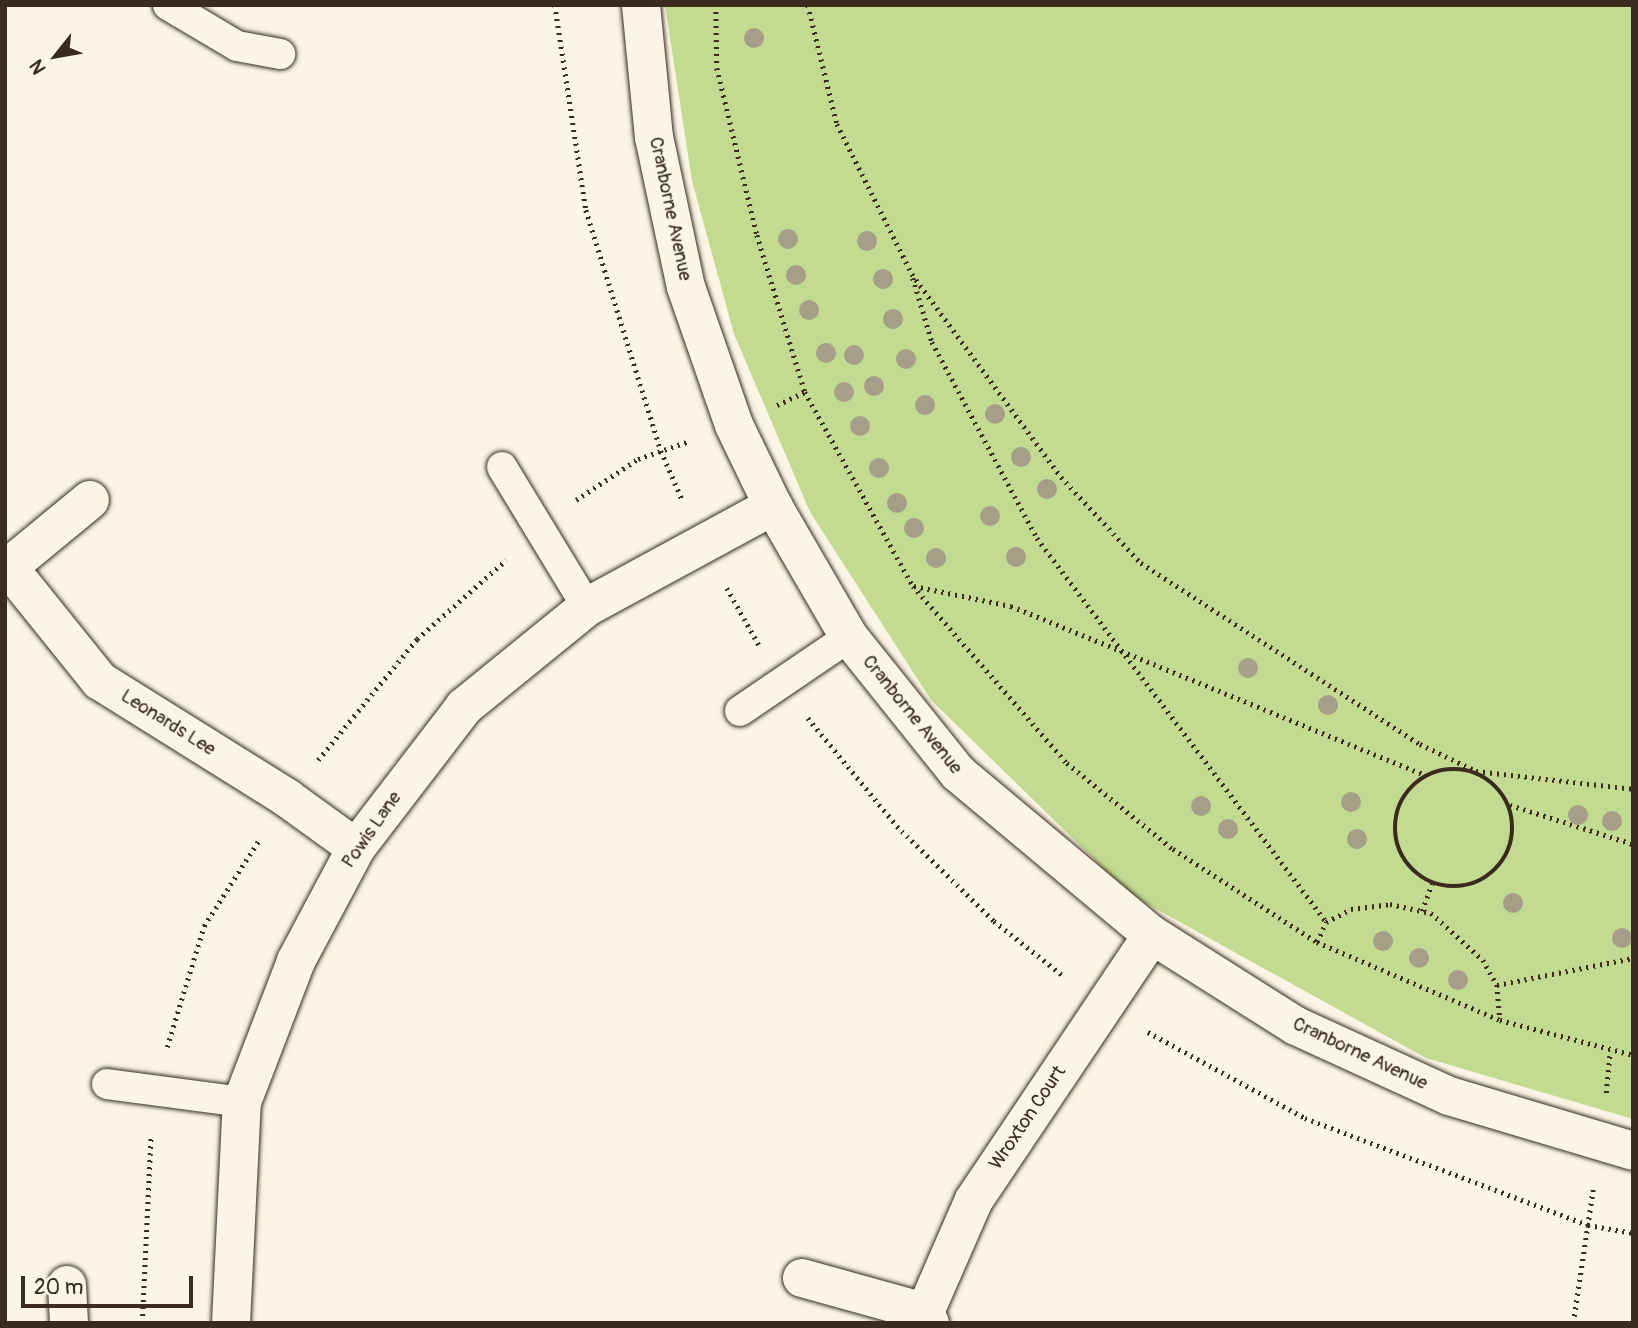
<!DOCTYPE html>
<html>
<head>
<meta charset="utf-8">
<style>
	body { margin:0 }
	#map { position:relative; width:1638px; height:1328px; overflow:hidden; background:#fcf5e5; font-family:Pangolin,sans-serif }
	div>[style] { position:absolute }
	.green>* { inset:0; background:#c3db91 }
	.path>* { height:4.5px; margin-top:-2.25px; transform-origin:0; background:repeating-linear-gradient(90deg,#3b2a1e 0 2px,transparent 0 7px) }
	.path>.ring { margin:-2.25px; padding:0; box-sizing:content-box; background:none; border:4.5px solid #3b2a1e; border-radius:50% }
	.roads { filter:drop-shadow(0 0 2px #3b2a1e) drop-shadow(0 0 2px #3b2a1e) }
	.service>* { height:30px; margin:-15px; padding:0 15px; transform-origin:15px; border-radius:15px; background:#fcf5e5 }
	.minor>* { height:38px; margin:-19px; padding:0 19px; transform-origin:19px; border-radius:19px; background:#fcf5e5 }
	.trees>* { width:20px; height:20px; margin:-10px; border-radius:50%; background:#a59e88 }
	span { translate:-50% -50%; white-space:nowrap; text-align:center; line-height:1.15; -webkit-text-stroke:5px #fcf5e5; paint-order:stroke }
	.street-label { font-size:19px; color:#3b2a1e }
	.frame { position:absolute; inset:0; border:7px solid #3b2a1e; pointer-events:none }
	.north { position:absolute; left:21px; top:21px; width:70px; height:70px; -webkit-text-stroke:5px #fcf5e5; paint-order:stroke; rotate:239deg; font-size:19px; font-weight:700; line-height:28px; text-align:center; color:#3b2a1e }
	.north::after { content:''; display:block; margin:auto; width:24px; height:32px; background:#3b2a1e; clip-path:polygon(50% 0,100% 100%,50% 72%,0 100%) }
	.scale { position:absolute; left:21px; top:1276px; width:172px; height:32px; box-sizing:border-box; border:4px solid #3b2a1e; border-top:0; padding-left:9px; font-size:21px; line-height:24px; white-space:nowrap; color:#3b2a1e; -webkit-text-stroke:5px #fcf5e5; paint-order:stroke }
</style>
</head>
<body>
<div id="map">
	<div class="green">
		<div style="clip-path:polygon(665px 5px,1633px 5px,1633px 1119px,1426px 1058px,1131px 895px,931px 700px,810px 512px,734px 334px,692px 181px)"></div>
	</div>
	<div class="path">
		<div style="left:555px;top:5px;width:207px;rotate:81.4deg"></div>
		<div style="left:586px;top:210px;width:252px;rotate:72.7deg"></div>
		<div style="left:661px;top:451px;width:52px;rotate:66.4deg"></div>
		<div style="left:716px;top:5px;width:63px;rotate:89.1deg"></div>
		<div style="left:717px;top:68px;width:172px;rotate:76.5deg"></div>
		<div style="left:757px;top:235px;width:164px;rotate:73deg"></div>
		<div style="left:805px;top:392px;width:222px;rotate:60.9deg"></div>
		<div style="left:913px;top:586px;width:235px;rotate:49deg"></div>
		<div style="left:1067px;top:763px;width:136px;rotate:39.1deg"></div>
		<div style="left:1173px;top:849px;width:171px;rotate:32.9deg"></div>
		<div style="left:1317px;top:942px;width:199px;rotate:23.1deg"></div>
		<div style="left:1500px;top:1020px;width:138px;rotate:14.7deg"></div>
		<div style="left:808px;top:5px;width:122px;rotate:76.3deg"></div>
		<div style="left:837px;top:124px;width:168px;rotate:63.4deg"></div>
		<div style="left:912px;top:274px;width:252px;rotate:53.7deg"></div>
		<div style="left:1061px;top:477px;width:117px;rotate:47.1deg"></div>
		<div style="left:1141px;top:563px;width:333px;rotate:33deg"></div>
		<div style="left:1420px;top:744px;width:62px;rotate:25.7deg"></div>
		<div style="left:1476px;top:771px;width:158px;rotate:6.5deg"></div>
		<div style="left:913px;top:278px;width:67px;rotate:73.5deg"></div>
		<div style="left:932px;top:342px;width:222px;rotate:61.8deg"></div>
		<div style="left:1037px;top:538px;width:481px;rotate:53deg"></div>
		<div style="left:777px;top:405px;width:31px;rotate:-25deg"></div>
		<div style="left:576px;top:500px;width:74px;rotate:-33.5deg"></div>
		<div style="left:638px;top:459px;width:54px;rotate:-19.4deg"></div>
		<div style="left:914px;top:586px;width:99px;rotate:11.7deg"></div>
		<div style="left:1011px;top:606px;width:447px;rotate:22.2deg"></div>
		<div style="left:727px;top:588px;width:65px;rotate:60.7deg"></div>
		<div style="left:808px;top:718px;width:140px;rotate:50.5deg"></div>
		<div style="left:897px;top:826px;width:136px;rotate:44.4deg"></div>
		<div style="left:994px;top:921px;width:90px;rotate:38.3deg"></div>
		<div style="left:318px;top:760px;width:156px;rotate:-50.7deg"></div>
		<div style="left:417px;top:639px;width:119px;rotate:-41.6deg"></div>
		<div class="ring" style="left:1395px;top:769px;width:113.5px;height:113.5px"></div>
		<div style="left:1510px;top:805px;width:129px;rotate:17.6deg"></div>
		<div style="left:1422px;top:911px;width:29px;rotate:-70deg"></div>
		<div style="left:1317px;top:942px;width:22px;rotate:-66deg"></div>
		<div style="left:1326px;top:922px;width:28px;rotate:-27deg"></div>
		<div style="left:1351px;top:909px;width:39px;rotate:-7deg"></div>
		<div style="left:1390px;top:904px;width:42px;rotate:12.4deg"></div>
		<div style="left:1431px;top:913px;width:70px;rotate:42.1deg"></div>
		<div style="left:1483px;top:960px;width:29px;rotate:61deg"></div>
		<div style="left:1497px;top:985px;width:35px;rotate:85deg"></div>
		<div style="left:1497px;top:985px;width:139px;rotate:-11.2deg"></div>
		<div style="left:1148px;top:1032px;width:179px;rotate:28.7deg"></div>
		<div style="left:1305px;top:1118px;width:303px;rotate:20.7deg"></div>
		<div style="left:1588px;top:1225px;width:46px;rotate:10.1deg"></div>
		<div style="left:167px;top:1047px;width:127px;rotate:-73deg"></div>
		<div style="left:204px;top:926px;width:102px;rotate:-57.4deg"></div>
		<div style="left:1606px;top:1093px;width:42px;rotate:-84.6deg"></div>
		<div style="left:142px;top:1323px;width:188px;rotate:-87.3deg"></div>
		<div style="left:1573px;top:1323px;width:135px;rotate:-81.5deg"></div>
	</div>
	<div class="roads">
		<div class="service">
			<div style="left:168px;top:5px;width:80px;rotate:30.7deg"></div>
			<div style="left:237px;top:46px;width:44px;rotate:10.5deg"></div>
			<div style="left:502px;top:467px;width:164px;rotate:58.7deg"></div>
			<div style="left:740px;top:711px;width:132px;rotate:-34.2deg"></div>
			<div style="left:107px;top:1084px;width:136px;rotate:7.6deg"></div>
		</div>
		<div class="minor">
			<div style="left:641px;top:5px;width:133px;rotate:84.4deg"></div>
			<div style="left:654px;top:137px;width:153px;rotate:78deg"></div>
			<div style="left:686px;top:287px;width:146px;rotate:70.8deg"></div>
			<div style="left:734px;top:425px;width:90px;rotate:64.3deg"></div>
			<div style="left:773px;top:506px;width:151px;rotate:59.9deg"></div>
			<div style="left:849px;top:637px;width:174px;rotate:51.3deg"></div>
			<div style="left:958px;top:773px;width:253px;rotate:39.9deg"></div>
			<div style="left:1152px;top:935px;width:170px;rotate:32.3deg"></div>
			<div style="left:1296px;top:1026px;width:168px;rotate:24.6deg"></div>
			<div style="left:1449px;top:1096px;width:192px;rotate:16.6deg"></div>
			<div style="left:9px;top:568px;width:145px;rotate:51.2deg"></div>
			<div style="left:100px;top:681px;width:221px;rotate:32deg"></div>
			<div style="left:287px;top:798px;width:85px;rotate:35.9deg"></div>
			<div style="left:5px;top:570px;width:110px;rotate:-39.5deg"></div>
			<div style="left:802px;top:1278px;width:128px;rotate:15.5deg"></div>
			<div style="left:925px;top:1312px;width:12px;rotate:66deg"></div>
			<div style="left:67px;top:1285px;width:38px;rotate:87deg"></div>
			<div style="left:925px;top:1312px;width:122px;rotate:-66.4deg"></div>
			<div style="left:974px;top:1200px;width:319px;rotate:-56.1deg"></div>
			<div style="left:231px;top:1323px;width:221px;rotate:-87.2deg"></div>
			<div style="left:242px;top:1102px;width:151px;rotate:-69deg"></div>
			<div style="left:296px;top:961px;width:128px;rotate:-62deg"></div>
			<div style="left:356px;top:848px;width:178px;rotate:-52.5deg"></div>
			<div style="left:464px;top:707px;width:159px;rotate:-39.1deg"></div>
			<div style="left:587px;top:607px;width:212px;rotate:-28.5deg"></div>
		</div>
	</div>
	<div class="trees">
		<div style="left:754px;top:38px"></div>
		<div style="left:788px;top:239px"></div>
		<div style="left:867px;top:241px"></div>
		<div style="left:796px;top:275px"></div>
		<div style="left:883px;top:279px"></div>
		<div style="left:809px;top:310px"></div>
		<div style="left:893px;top:319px"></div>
		<div style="left:826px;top:353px"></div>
		<div style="left:854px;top:355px"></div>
		<div style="left:906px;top:359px"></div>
		<div style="left:874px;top:386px"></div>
		<div style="left:844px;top:392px"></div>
		<div style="left:925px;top:405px"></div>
		<div style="left:995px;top:414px"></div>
		<div style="left:860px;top:426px"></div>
		<div style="left:1021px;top:457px"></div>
		<div style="left:879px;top:468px"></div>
		<div style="left:1047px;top:489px"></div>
		<div style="left:897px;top:503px"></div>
		<div style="left:990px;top:516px"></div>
		<div style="left:914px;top:528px"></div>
		<div style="left:1016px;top:557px"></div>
		<div style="left:936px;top:558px"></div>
		<div style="left:1248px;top:668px"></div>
		<div style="left:1328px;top:705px"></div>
		<div style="left:1351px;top:802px"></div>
		<div style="left:1201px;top:806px"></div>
		<div style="left:1578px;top:815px"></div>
		<div style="left:1612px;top:821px"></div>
		<div style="left:1228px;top:829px"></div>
		<div style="left:1357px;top:839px"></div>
		<div style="left:1513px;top:903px"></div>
		<div style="left:1622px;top:938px"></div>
		<div style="left:1383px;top:941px"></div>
		<div style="left:1419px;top:958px"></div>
		<div style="left:1458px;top:980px"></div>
	</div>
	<div class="street-label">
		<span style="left:670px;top:209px;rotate:78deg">Cranborne Avenue</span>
		<span style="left:912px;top:715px;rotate:51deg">Cranborne Avenue</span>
		<span style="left:168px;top:723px;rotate:32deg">Leonards Lee</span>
		<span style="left:372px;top:830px;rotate:-55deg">Powis Lane</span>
		<span style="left:1360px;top:1054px;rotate:25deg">Cranborne Avenue</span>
		<span style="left:1028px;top:1118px;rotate:-56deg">Wroxton Court</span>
	</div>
	<div class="frame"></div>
	<div class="north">N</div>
	<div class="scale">20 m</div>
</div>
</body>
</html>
